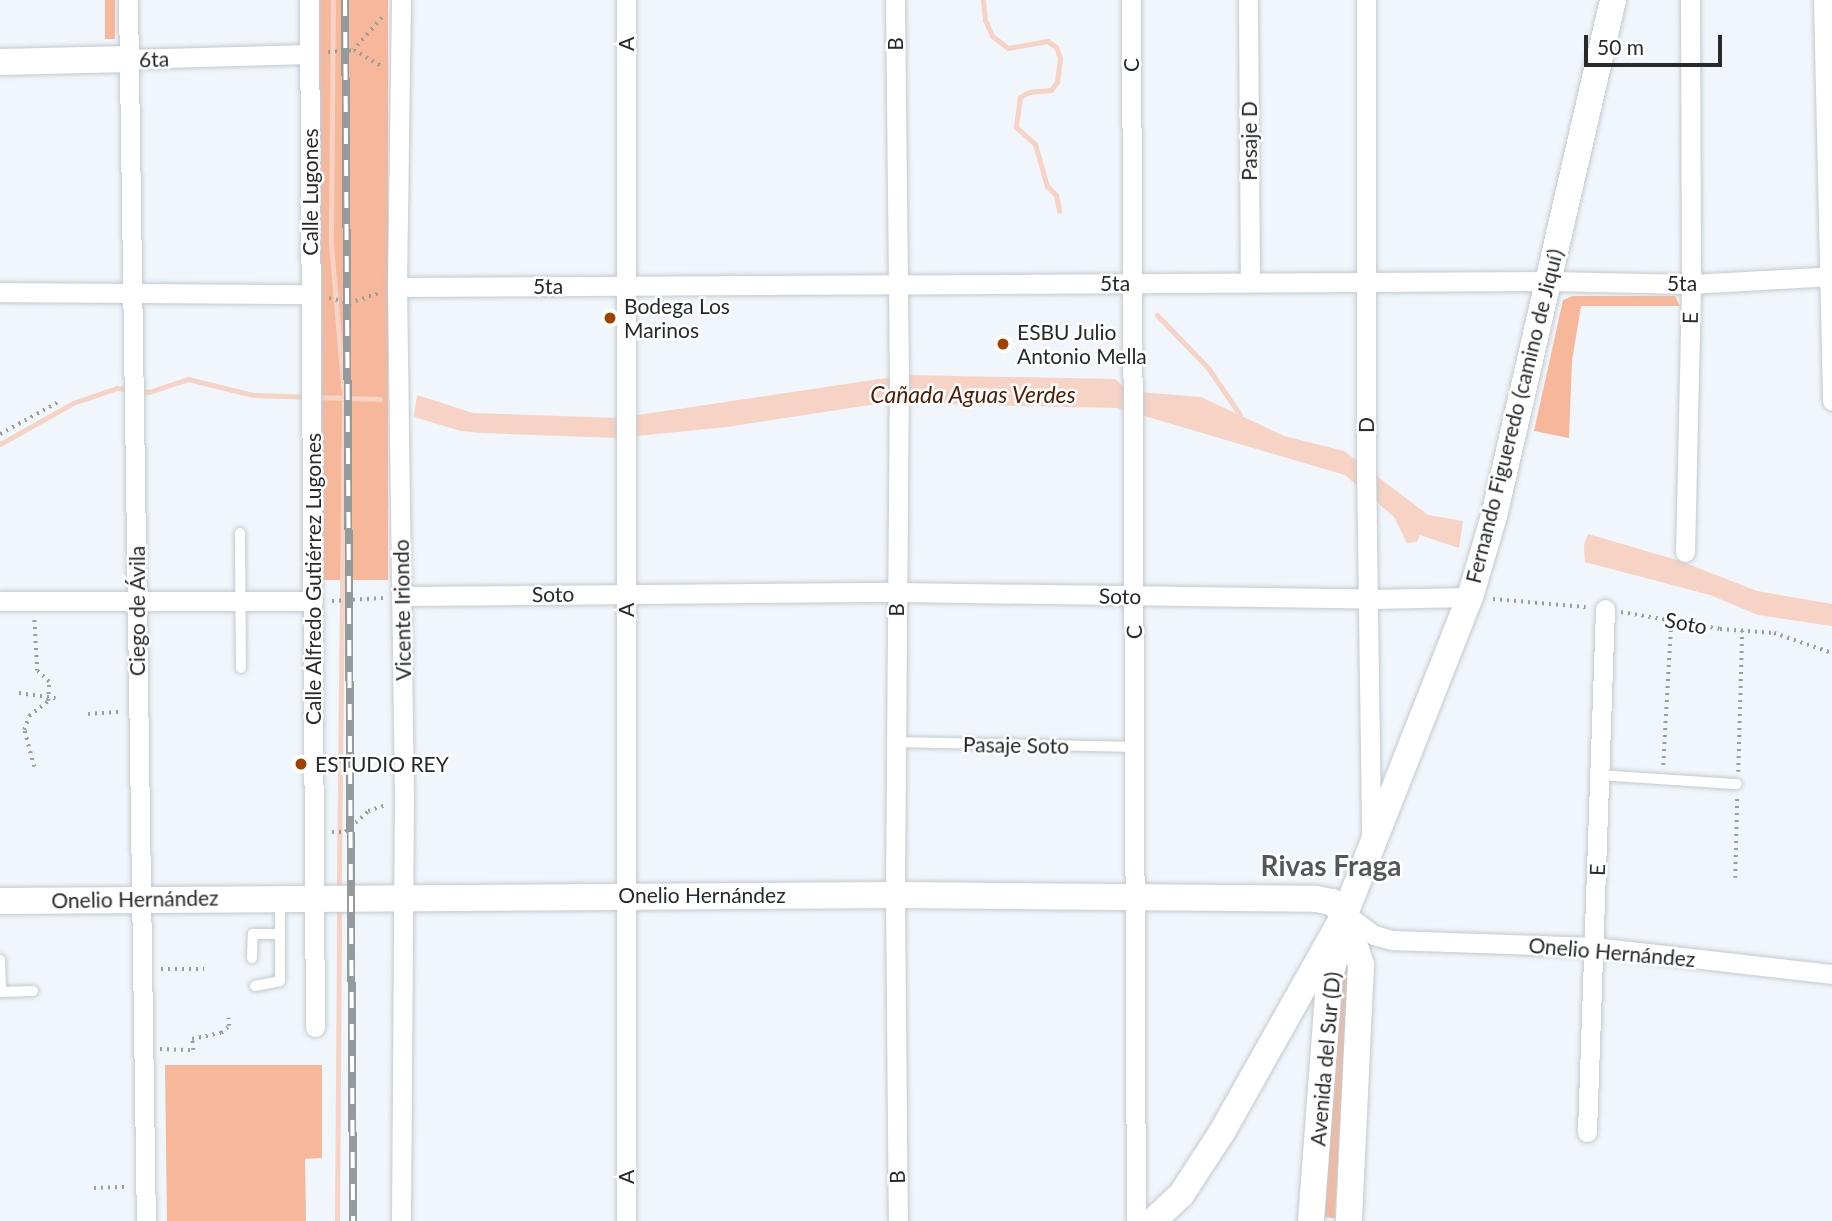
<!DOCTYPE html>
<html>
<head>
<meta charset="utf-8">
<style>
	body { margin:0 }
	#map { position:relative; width:1832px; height:1221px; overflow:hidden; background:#f0f6fb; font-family:Lato,sans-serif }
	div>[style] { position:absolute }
	.green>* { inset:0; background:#f7b79b; transform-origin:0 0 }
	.water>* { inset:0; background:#f6d3c4 }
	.stream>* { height:5px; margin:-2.5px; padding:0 2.5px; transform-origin:2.5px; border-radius:2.5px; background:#f6d3c4 }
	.path>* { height:3.5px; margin-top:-1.75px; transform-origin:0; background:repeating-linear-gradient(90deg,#999ea1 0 2px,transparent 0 7px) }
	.roads { filter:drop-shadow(0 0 2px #c4c9ce) drop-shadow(0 0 2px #c4c9ce) }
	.lane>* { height:10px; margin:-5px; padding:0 5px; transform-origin:5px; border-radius:5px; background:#fff }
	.street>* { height:19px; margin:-9.5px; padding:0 9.5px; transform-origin:9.5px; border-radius:9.5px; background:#fff }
	.secondary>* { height:26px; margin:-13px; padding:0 13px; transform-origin:13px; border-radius:13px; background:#fff }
	.rail>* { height:8px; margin-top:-4px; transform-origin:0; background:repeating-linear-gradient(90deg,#fff 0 16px,#959a9d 0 32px); box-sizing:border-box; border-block:2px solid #959a9d }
	.dots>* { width:19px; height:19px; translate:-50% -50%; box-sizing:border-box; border:4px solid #fff; border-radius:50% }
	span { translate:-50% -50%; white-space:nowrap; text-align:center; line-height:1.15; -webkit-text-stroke:5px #fff; paint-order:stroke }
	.street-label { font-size:21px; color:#27292b }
	.poi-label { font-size:21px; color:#27292b }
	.left { translate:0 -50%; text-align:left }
	.water-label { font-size:23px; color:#501d02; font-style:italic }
	.district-label { font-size:28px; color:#54585d; font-weight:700 }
	.scale { position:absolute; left:1584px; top:35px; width:138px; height:32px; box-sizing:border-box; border:4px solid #27292b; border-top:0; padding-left:9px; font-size:21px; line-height:24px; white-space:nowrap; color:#27292b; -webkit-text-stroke:5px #fff; paint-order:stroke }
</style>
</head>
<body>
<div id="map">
	<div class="green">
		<div style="left:105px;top:0;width:10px;height:39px"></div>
		<div style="left:319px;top:0;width:69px;height:580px"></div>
		<div style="clip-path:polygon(1573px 296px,1675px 296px,1680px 306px,1581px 306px,1572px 361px,1569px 438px,1534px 431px,1563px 300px)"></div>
		<div style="clip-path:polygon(1348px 968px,1335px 1218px,1322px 1217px,1344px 970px)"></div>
		<div style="clip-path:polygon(165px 1065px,322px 1065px,322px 1158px,305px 1159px,306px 1221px,167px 1221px)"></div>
	</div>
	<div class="water">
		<div style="clip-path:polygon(907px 375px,1115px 379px,1125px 388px,1138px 392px,1201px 397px,1284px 436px,1344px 451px,1428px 515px,1463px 521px,1459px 548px,1420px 535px,1417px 542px,1407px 543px,1394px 517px,1345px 475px,1117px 408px,883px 403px,727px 427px,617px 438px,482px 433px,461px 431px,414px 417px,417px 395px,473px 413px,618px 418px)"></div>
		<div style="clip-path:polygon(1588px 534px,1680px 561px,1757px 591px,1832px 604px,1832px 626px,1758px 615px,1710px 595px,1585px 562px,1584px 545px)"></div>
	</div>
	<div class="stream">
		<div style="left:333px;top:0;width:244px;rotate:90.5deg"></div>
		<div style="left:331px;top:244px;width:153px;rotate:85.1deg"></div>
		<div style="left:344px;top:396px;width:496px;rotate:90.6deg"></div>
		<div style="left:983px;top:0;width:20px;rotate:84deg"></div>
		<div style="left:985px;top:20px;width:17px;rotate:66deg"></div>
		<div style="left:992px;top:36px;width:20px;rotate:37deg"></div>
		<div style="left:1008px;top:48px;width:40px;rotate:-10deg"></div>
		<div style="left:1047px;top:41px;width:11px;rotate:34deg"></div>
		<div style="left:1056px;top:47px;width:12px;rotate:70deg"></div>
		<div style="left:1060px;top:58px;width:24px;rotate:97deg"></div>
		<div style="left:1057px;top:82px;width:10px;rotate:127deg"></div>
		<div style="left:1051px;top:90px;width:22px;rotate:175deg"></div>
		<div style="left:1029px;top:92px;width:10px;rotate:151deg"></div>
		<div style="left:1020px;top:97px;width:30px;rotate:98deg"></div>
		<div style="left:1016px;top:127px;width:25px;rotate:42deg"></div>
		<div style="left:1035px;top:144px;width:44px;rotate:74.1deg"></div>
		<div style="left:1047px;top:186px;width:13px;rotate:45deg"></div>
		<div style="left:1056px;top:195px;width:16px;rotate:79deg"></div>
		<div style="left:1157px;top:315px;width:75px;rotate:46.1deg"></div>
		<div style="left:1209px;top:369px;width:55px;rotate:56deg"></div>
		<div style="left:0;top:444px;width:84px;rotate:-29.3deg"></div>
		<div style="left:73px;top:403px;width:46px;rotate:-18.8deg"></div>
		<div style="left:117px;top:388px;width:32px;rotate:7deg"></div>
		<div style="left:149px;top:392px;width:41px;rotate:-18.4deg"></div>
		<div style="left:188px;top:379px;width:67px;rotate:13.8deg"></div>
		<div style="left:253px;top:395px;width:127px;rotate:1.8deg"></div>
		<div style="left:337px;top:1221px;width:315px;rotate:-89.6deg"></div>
	</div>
	<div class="path">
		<div style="left:382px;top:18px;width:43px;rotate:131.2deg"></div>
		<div style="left:354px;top:50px;width:34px;rotate:30deg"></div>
		<div style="left:328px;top:52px;width:26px;rotate:-4deg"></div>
		<div style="left:329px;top:298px;width:21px;rotate:14deg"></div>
		<div style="left:349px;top:303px;width:32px;rotate:-18deg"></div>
		<div style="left:0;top:434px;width:68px;rotate:-28.8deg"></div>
		<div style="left:1493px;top:599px;width:93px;rotate:4.9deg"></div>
		<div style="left:332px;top:601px;width:51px;rotate:-3.4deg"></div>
		<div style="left:1621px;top:612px;width:100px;rotate:9.7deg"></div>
		<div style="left:1720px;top:629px;width:54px;rotate:4.2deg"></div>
		<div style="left:1774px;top:633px;width:61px;rotate:19deg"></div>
		<div style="left:19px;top:693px;width:37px;rotate:8deg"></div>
		<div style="left:88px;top:714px;width:32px;rotate:-4deg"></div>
		<div style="left:1663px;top:765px;width:145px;rotate:-86.8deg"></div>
		<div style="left:34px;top:767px;width:38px;rotate:-105deg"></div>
		<div style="left:24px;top:730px;width:15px;rotate:-70deg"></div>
		<div style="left:29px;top:716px;width:24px;rotate:-38deg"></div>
		<div style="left:48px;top:701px;width:19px;rotate:-87deg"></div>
		<div style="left:49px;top:682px;width:16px;rotate:-137deg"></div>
		<div style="left:37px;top:671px;width:53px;rotate:-93.2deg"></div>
		<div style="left:1738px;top:772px;width:141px;rotate:-88.4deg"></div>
		<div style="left:332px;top:832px;width:13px"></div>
		<div style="left:345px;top:832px;width:31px;rotate:-42deg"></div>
		<div style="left:368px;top:811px;width:18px;rotate:-19deg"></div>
		<div style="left:1735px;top:878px;width:81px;rotate:-88.6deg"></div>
		<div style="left:161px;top:969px;width:43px"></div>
		<div style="left:160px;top:1049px;width:33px;rotate:2deg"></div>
		<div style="left:193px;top:1050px;width:11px;rotate:-95deg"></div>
		<div style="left:192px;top:1039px;width:30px;rotate:-12deg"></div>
		<div style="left:221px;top:1033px;width:11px;rotate:-41deg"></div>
		<div style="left:229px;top:1026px;width:8px;rotate:-97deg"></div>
		<div style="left:94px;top:1188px;width:33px;rotate:-2deg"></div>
	</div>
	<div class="roads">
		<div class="lane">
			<div style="left:240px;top:533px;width:135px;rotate:89.6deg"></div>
			<div style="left:897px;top:742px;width:238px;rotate:1.2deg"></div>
			<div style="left:1600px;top:775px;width:137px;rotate:3.8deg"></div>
			<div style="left:252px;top:958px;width:24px;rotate:-88deg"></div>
			<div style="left:253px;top:934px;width:27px"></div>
			<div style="left:0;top:960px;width:32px;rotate:88deg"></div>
			<div style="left:1px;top:992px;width:32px;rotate:-2deg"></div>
			<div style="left:255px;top:986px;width:25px;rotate:-11deg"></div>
			<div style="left:280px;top:981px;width:79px;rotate:-90deg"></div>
		</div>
		<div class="street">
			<div style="left:128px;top:0;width:1221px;rotate:89.16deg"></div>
			<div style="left:309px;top:0;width:1027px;rotate:89.67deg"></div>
			<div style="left:626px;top:0;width:1221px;rotate:90deg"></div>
			<div style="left:895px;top:0;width:370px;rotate:89.4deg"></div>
			<div style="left:899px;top:370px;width:525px;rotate:90.44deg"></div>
			<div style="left:895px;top:895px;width:326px;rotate:89.5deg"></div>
			<div style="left:1131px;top:0;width:1221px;rotate:89.77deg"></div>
			<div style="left:1248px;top:0;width:282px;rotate:89.6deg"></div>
			<div style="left:1366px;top:0;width:465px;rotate:90deg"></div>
			<div style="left:1366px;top:465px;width:374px;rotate:89.2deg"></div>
			<div style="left:1823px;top:0;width:401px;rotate:88.7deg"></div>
			<div style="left:129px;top:59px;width:180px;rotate:-1.6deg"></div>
			<div style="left:397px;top:287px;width:1151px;rotate:-0.3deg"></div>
			<div style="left:1548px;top:281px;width:143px;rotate:1.2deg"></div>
			<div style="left:1691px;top:284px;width:141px;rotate:-3.2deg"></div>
			<div style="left:0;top:292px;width:310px;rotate:0.4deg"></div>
			<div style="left:1685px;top:552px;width:268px;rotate:-88.7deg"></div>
			<div style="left:1691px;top:284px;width:284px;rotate:-90.2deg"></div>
			<div style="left:403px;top:596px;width:493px;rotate:-0.5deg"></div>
			<div style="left:896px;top:592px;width:472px;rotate:0.8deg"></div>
			<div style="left:1368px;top:599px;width:102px;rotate:-1.1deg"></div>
			<div style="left:0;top:601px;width:313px"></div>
			<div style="left:1345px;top:914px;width:36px;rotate:36deg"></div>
			<div style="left:1374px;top:935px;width:19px;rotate:16deg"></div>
			<div style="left:1392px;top:940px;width:203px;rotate:2deg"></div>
			<div style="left:1595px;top:947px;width:239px;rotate:6.5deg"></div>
			<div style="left:1587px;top:1132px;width:523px;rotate:-88.03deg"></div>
			<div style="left:401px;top:1221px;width:422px;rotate:-89.6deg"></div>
			<div style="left:404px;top:799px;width:512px;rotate:-90.78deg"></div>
			<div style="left:397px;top:287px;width:287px;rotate:-89.2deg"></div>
		</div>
		<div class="secondary">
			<div style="left:0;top:62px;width:129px;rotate:-1.3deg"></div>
			<div style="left:0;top:901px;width:895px;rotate:-0.38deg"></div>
			<div style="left:895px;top:895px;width:421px;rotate:0.5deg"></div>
			<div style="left:1316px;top:899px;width:16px;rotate:11deg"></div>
			<div style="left:1332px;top:902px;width:18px;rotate:43deg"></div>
			<div style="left:1345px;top:914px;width:53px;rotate:72.6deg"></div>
			<div style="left:1361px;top:965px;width:256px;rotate:92.7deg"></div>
			<div style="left:1153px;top:1221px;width:38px;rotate:-43deg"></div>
			<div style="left:1181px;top:1195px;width:75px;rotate:-56.9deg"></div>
			<div style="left:1222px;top:1132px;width:250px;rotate:-60.6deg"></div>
			<div style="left:1345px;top:914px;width:341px;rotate:-68.5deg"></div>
			<div style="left:1470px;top:597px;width:84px;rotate:-73.5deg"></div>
			<div style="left:1494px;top:516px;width:530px;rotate:-77.01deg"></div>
			<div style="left:1311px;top:1221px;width:241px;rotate:-85.7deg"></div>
			<div style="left:1329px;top:981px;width:38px;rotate:-76deg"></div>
		</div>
	</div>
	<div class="rail">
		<div style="left:345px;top:0;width:1221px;rotate:89.62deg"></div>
	</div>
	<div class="dots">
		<div style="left:610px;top:318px;background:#a24000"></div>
		<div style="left:1003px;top:344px;background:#a24000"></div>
		<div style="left:301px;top:764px;background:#a24000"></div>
	</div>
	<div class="street-label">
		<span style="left:626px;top:44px;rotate:-90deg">A</span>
		<span style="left:895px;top:44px;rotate:-90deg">B</span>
		<span style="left:154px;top:59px;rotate:-2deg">6ta</span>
		<span style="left:1131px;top:65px;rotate:-90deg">C</span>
		<span style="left:1249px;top:141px;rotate:-90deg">Pasaje D</span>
		<span style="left:310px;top:192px;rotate:-90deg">Calle Lugones</span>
		<span style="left:1115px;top:283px">5ta</span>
		<span style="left:1682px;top:283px">5ta</span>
		<span style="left:548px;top:286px">5ta</span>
		<span style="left:1690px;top:318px;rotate:-89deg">E</span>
		<span style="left:1514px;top:416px;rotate:-76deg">Fernando Figueredo (camino de Jiquí)</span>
		<span style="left:1366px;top:425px;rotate:-90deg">D</span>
		<span style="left:313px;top:579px;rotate:-90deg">Calle Alfredo Gutiérrez Lugones</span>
		<span style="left:553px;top:594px;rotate:-1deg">Soto</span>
		<span style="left:1120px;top:596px;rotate:1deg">Soto</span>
		<span style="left:402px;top:610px;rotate:-91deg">Vicente Iriondo</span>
		<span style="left:626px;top:610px;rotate:-90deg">A</span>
		<span style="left:896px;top:610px;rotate:-90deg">B</span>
		<span style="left:137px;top:611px;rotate:-90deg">Ciego de Ávila</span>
		<span style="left:1686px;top:623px;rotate:10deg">Soto</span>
		<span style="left:1134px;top:632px;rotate:-91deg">C</span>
		<span style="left:1016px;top:745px;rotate:1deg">Pasaje Soto</span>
		<span style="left:1597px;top:870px;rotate:-88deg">E</span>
		<span style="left:702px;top:895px">Onelio Hernández</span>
		<span style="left:135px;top:899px;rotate:-1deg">Onelio Hernández</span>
		<span style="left:1612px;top:952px;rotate:5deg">Onelio Hernández</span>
		<span style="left:1325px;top:1059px;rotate:-85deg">Avenida del Sur (D)</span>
		<span style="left:626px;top:1177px;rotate:-90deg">A</span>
		<span style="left:897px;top:1177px;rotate:-91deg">B</span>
	</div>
	<div class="poi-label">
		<span class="left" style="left:624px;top:318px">Bodega Los<br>Marinos</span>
		<span class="left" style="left:1017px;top:344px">ESBU Julio<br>Antonio Mella</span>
		<span class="left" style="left:315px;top:764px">ESTUDIO REY</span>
	</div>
	<div class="water-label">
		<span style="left:973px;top:394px">Cañada Aguas Verdes</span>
	</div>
	<div class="district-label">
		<span style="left:1331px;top:865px">Rivas Fraga</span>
	</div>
	<div class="scale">50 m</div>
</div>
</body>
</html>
